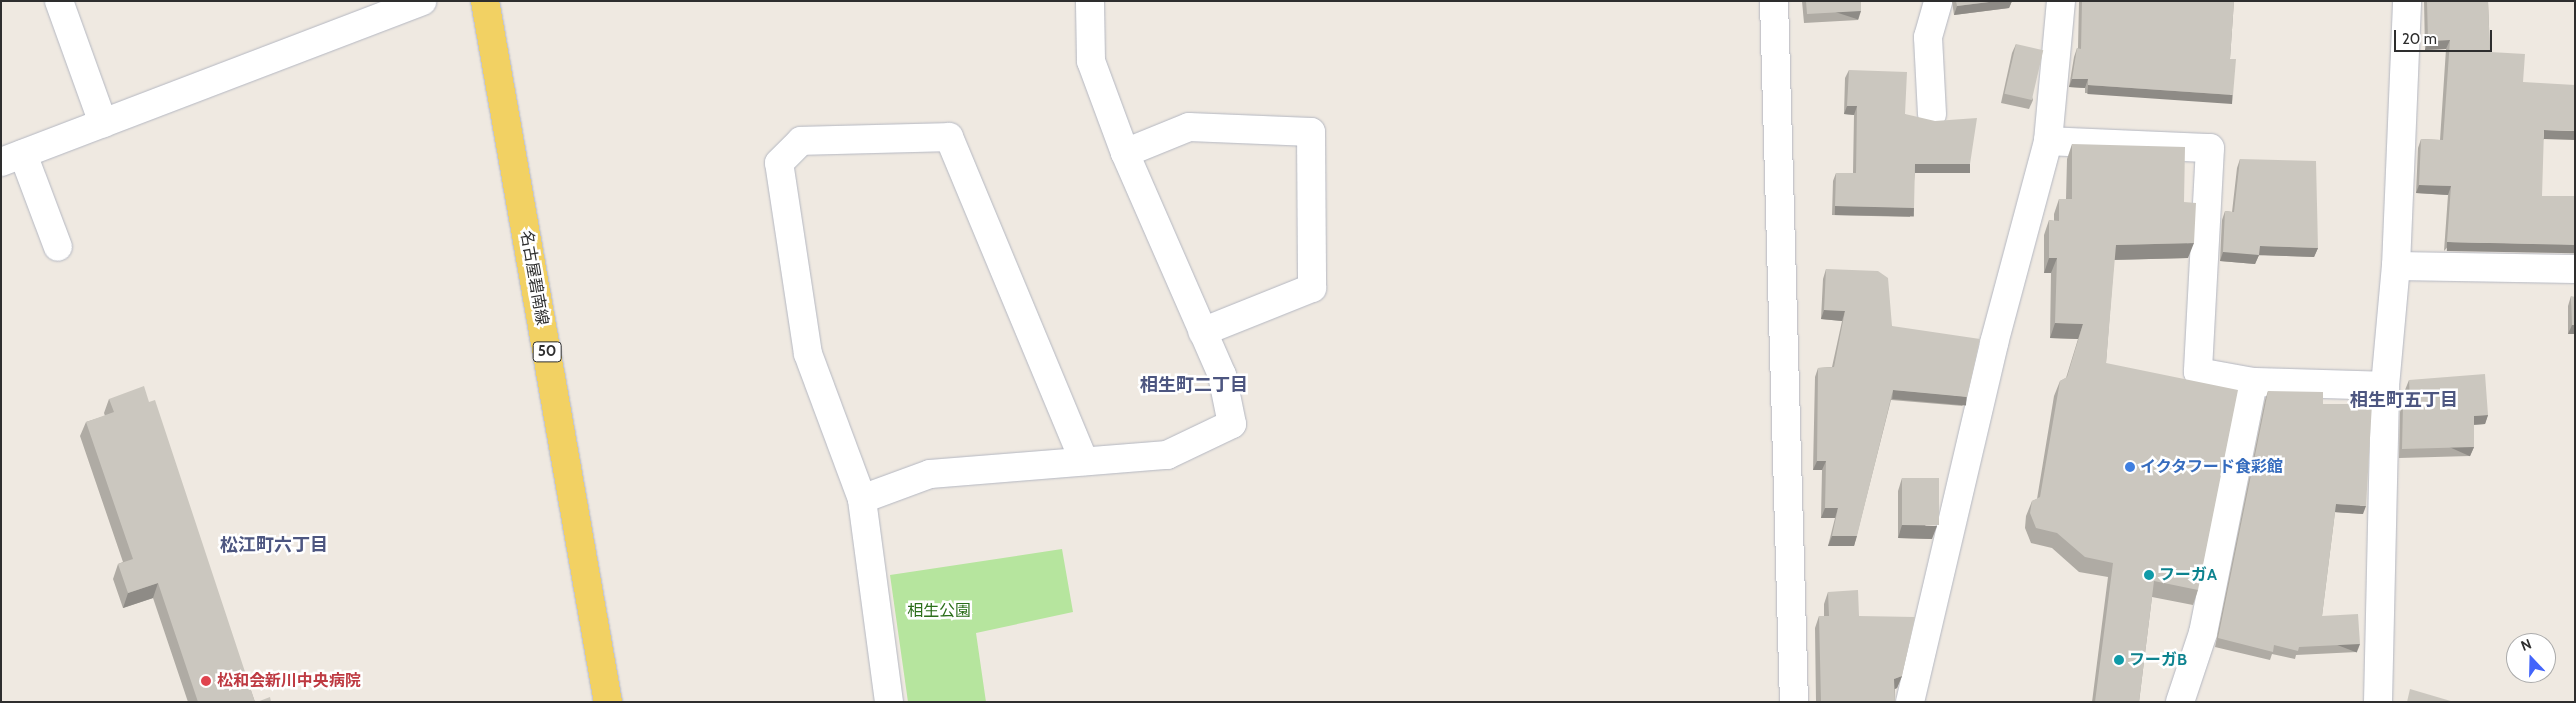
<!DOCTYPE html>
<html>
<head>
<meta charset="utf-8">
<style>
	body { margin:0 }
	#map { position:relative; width:2576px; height:703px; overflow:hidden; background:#efe9e1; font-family:Cabin,"Noto Sans JP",sans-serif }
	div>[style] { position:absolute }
	.green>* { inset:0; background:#b6e59e }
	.roads { filter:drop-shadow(0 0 1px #b4b7c1) drop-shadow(0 0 1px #b4b7c1) }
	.minor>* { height:28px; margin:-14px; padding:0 14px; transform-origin:14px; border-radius:14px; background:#fff }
	.tertiary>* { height:28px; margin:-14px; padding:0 14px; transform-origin:14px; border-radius:14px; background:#fff }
	.primary>* { height:28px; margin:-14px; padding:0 14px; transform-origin:14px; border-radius:14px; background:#f2d163 }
	.wall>* { inset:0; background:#afaba4 }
	.shaded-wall>* { inset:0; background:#8e8b86; transform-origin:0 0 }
	.building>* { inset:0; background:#cbc7bf; transform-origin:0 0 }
	.dots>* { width:14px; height:14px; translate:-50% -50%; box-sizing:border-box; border:2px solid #fff; border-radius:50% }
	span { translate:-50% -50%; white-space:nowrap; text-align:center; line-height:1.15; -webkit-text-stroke:5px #fff; paint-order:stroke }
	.shield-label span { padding:1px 4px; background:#fff; border:1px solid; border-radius:4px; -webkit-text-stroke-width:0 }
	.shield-label { font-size:15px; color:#2e2e2e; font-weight:700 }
	.street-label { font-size:16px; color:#2e2e2e }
	.shop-label { font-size:16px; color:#366cbe; font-weight:700 }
	.left { translate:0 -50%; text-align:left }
	.culture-label { font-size:16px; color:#0d838f; font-weight:700 }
	.park-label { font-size:16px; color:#2c6e1b }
	.health-label { font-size:16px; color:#be3a42; font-weight:700 }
	.neighbourhood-label { font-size:18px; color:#4d5680; font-weight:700 }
	.frame { position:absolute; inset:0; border:2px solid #2e2e2e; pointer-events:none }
	.north { position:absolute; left:2506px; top:633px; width:50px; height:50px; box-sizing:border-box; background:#fff; border:1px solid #ababab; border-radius:50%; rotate:339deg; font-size:14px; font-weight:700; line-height:20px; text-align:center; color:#2e2e2e }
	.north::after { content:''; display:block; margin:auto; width:18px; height:22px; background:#4264fb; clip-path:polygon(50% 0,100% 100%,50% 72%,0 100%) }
	.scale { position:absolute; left:2394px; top:30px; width:98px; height:22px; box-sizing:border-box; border:2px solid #2e2e2e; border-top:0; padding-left:6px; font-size:15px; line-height:18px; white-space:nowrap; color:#2e2e2e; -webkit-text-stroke:4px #fff; paint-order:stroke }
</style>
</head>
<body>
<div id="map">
	<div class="green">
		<div style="clip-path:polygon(1062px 549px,1073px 612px,976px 633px,986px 702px,908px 702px,890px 575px)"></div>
	</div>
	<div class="roads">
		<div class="minor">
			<div style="left:59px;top:1px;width:130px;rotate:70.2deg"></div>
			<div style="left:1932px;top:114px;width:77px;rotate:-93deg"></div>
			<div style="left:1928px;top:37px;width:37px;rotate:-74deg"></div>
			<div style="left:2048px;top:141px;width:141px;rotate:-84.7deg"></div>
			<div style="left:1125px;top:153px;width:69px;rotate:-22.1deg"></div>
			<div style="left:1189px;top:127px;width:122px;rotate:2.3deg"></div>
			<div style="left:1311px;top:132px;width:156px;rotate:89.6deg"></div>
			<div style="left:1312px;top:288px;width:118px;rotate:158.2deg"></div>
			<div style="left:23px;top:154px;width:99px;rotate:69.4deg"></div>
			<div style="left:1px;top:162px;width:451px;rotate:-20.9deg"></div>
			<div style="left:2396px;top:266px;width:179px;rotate:1deg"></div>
			<div style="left:862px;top:499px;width:155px;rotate:-110.4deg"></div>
			<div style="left:808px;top:354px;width:193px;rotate:-98.6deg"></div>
			<div style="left:779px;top:163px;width:31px;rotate:-45deg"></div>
			<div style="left:801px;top:141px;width:148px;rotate:-1.5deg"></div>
			<div style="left:949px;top:137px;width:351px;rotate:67.4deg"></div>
			<div style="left:889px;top:702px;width:205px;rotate:-97.6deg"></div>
			<div style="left:862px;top:499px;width:72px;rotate:-20.2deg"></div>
			<div style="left:930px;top:474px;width:238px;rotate:-4.6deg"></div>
			<div style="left:1167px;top:455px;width:72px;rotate:-25.5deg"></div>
			<div style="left:1232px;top:424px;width:50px;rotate:-101.5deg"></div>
			<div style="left:1222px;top:375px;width:242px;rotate:-113.6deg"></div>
			<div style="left:1125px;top:153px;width:98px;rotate:-110.3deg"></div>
			<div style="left:1091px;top:61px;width:60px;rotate:-91deg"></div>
			<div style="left:1910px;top:702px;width:369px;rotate:-76.8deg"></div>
			<div style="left:1994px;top:343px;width:209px;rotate:-75deg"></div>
			<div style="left:2048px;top:141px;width:162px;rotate:2.5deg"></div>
			<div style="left:2210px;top:148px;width:224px;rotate:93.1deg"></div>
			<div style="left:2198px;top:372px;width:56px;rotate:10.3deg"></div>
			<div style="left:2253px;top:382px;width:132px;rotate:1.7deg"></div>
			<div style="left:2180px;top:702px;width:73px;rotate:-71.6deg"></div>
			<div style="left:2203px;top:633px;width:256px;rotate:-78.7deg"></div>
			<div style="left:2378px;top:702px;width:316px;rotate:-88.7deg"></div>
			<div style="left:2385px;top:386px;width:121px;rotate:-84.8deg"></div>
			<div style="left:2396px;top:266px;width:265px;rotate:-87.6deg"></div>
		</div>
		<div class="tertiary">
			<div style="left:1774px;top:1px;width:701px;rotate:88.37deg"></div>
		</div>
		<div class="primary">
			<div style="left:485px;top:1px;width:712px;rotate:80.05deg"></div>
		</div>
	</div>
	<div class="wall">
		<div style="clip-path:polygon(1802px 1px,1861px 1px,1858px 20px,1804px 23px)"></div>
		<div style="clip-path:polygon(1952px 1px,2012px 1px,2009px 8px,1954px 15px)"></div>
		<div style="clip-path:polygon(2079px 1px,2234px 1px,2230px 59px,2230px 103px,2085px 93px,2085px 88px,2069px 87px,2074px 57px,2077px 48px,2078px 48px)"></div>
		<div style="clip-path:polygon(2424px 1px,2488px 1px,2490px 52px,2523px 82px,2544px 139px,2444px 251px,2448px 195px,2416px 193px,2418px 148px,2421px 139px,2440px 140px,2446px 49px,2425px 50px)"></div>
		<div style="clip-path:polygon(2016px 44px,2033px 100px,2029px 109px,2001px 103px,2012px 53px)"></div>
		<div style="clip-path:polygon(1849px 70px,1905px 114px,1967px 172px,1915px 172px,1910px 217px,1832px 215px,1833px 181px,1836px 173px,1853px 173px,1854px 115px,1844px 114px,1845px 78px)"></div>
		<div style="clip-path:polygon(2072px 144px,2184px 202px,2188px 258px,2114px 260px,2106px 363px,2198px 590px,2193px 605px,2152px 597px,2139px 702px,2092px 702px,2108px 577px,2079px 572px,2052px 548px,2031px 543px,2025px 528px,2026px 516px,2032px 501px,2037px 499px,2054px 396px,2060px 381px,2066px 378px,2078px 339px,2050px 338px,2051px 273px,2044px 273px,2044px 235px,2049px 220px,2054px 221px,2054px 214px,2059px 199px,2066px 199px,2067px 159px)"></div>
		<div style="clip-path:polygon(2240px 159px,2318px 248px,2314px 257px,2259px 255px,2255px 264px,2220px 261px,2222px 220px,2225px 211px,2232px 212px,2237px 168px)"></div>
		<div style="clip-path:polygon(1826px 269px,1892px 326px,1963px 406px,1891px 400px,1854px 546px,1828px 546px,1835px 518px,1821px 518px,1822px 470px,1813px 470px,1815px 377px,1818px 368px,1832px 367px,1842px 321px,1821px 319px,1823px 279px)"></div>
		<div style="clip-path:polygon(2571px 296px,2575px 334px,2568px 334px,2568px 306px)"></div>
		<div style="clip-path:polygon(2409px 380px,2488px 415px,2485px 424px,2474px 425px,2474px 447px,2470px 456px,2399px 458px,2400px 412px,2403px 403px,2406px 403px,2405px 390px)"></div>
		<div style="clip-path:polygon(2268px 391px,2323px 404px,2363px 514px,2335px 512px,2322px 616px,2357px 652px,2296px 655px,2295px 659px,2272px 654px,2270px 660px,2215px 647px,2265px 400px)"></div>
		<div style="clip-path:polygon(109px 399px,149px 402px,255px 702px,188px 702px,153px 598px,123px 608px,113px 579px,118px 564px,123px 562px,80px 436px,86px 422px,105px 416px,104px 413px)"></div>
		<div style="clip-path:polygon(1902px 478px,1932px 539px,1898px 538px,1898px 491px)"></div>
		<div style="clip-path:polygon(1828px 592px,1859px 616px,1902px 676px,1897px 688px,1895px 689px,1895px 702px,1816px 702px,1815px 628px,1819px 616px,1824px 616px,1824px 604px)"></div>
	</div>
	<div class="shaded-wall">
		<div style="clip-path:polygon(1997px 1px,2012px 1px,2009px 8px,1954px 15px,1957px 6px)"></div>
		<div style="left:1861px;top:11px;width:9px;height:54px;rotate:108deg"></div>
		<div style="clip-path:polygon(2450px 40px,2446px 49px,2425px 50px,2428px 41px)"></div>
		<div style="clip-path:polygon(2072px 79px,2088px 79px,2085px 88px,2069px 87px)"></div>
		<div style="left:2088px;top:85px;width:145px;height:9px;rotate:4deg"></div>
		<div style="clip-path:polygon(1847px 106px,1857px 106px,1854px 115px,1844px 114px)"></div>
		<div style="left:2544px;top:130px;width:31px;height:9px;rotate:2deg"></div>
		<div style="left:1915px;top:164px;width:55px;height:9px"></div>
		<div style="clip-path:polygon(2419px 185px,2451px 186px,2448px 195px,2416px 193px)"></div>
		<div style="left:1835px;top:206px;width:79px;height:9px;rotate:1deg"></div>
		<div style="left:2447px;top:242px;width:128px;height:9px;rotate:1deg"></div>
		<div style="clip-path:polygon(2194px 243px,2188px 258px,2110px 260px,2116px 245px)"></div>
		<div style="clip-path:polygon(2260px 246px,2318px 248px,2314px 257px,2258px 255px,2259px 255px,2255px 264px,2220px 261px,2223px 252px)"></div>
		<div style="clip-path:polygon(2049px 258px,2057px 258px,2051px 273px,2044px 273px)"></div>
		<div style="clip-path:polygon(1824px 310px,1845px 311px,1842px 321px,1821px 319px)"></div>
		<div style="clip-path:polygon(2055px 323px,2083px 324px,2078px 339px,2050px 338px)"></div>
		<div style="clip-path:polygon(2572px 325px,2575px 325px,2575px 334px,2568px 334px)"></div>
		<div style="left:1893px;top:390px;width:74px;height:9px;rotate:5deg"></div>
		<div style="clip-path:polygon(2488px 415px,2485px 424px,2470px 425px,2474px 416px)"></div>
		<div style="left:2474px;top:447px;width:10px;height:72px;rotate:114deg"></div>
		<div style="clip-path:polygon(1817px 461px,1826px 461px,1822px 470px,1813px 470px)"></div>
		<div style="clip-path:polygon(2336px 504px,2366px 506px,2363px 514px,2333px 512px)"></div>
		<div style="clip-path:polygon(1825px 508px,1838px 508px,1835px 518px,1821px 518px)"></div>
		<div style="clip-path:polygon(1902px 525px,1937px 526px,1932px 539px,1898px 538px)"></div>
		<div style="clip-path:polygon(1832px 536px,1857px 536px,1854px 546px,1828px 546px)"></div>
		<div style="clip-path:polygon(158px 583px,153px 598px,123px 608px,128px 593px)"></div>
		<div style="left:2360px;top:644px;width:9px;height:61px;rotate:111deg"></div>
		<div style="clip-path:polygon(1902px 676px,1897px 688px,1890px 691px,1894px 679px)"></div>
	</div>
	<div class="building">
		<div style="clip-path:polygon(1806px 1px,1861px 1px,1861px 11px,1807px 14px)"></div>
		<div style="clip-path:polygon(1956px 1px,1997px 1px,1957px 6px)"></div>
		<div style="clip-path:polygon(2082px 1px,2234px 1px,2230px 59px,2236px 59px,2233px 95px,2088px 85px,2088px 79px,2072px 79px,2077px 48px,2081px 49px)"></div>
		<div style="clip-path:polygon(2427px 1px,2488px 1px,2490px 52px,2525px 54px,2523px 82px,2575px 85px,2575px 131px,2544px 130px,2542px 196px,2575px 196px,2575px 245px,2447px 242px,2451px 186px,2419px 185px,2421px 139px,2443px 140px,2450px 40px,2428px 41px)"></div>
		<div style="left:2016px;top:44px;width:28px;height:51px;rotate:13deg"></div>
		<div style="clip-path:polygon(1849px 70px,1907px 72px,1905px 114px,1935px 121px,1977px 118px,1970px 164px,1915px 164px,1914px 208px,1835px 206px,1836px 173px,1856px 173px,1857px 106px,1847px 106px)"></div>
		<div style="clip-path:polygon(2072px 144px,2185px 147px,2184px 202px,2196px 203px,2194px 243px,2116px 245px,2106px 363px,2238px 390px,2198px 590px,2154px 581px,2139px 702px,2095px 702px,2113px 563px,2085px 557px,2057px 533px,2036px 528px,2030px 513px,2032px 501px,2040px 497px,2060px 381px,2067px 377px,2083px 324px,2055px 323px,2057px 258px,2049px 258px,2049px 220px,2059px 221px,2059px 199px,2072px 199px)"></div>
		<div style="clip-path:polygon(2240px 159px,2316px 161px,2318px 248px,2260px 246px,2259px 255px,2223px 252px,2225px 211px,2234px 212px)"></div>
		<div style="clip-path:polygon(1826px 269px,1878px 271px,1888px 278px,1892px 326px,1980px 339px,1967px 397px,1893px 390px,1857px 536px,1832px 536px,1838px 508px,1825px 508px,1826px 461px,1817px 461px,1818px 368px,1834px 367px,1845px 311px,1824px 310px)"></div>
		<div style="clip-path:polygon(2571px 296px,2575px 297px,2575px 325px,2572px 325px)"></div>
		<div style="clip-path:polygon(2485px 374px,2488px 415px,2474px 416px,2474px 447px,2402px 449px,2403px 403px,2410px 403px,2409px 380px)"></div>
		<div style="clip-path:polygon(144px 386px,149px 402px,155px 400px,255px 702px,198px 702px,158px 583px,128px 593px,118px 564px,133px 559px,86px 422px,114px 412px,109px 399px)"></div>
		<div style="clip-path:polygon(2268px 391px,2323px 392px,2323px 404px,2372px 404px,2366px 506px,2336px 504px,2322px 616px,2358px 614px,2360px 644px,2299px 647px,2298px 651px,2274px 645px,2273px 652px,2218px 638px)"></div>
		<div style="left:1902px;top:478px;width:37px;height:47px"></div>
		<div style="clip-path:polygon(1858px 590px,1859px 616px,1915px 617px,1902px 676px,1894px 679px,1895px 702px,1821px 702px,1819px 616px,1829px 616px,1828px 592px)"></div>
		<div style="clip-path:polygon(2410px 689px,2454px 702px,2407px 702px)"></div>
		<div style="clip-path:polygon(270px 697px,271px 702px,257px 702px)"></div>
	</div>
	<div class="dots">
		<div style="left:2130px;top:467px;background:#3f7fe0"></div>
		<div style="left:2149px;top:575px;background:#0f9aa8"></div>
		<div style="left:2119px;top:660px;background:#0f9aa8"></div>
		<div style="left:206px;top:681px;background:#e0444e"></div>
	</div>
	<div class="shield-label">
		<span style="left:547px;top:352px">50</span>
	</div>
	<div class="street-label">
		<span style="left:534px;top:278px;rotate:80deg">名古屋碧南線</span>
	</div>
	<div class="shop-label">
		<span class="left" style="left:2140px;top:467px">イクタフード食彩館</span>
	</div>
	<div class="culture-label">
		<span class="left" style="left:2159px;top:575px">フーガA</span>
		<span class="left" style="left:2129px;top:660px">フーガB</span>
	</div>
	<div class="park-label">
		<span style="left:939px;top:611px">相生公園</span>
	</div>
	<div class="health-label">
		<span class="left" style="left:217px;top:681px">松和会新川中央病院</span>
	</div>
	<div class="neighbourhood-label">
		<span style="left:1194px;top:385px">相生町二丁目</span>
		<span style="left:2404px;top:400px">相生町五丁目</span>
		<span style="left:274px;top:545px">松江町六丁目</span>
	</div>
	<div class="frame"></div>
	<div class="north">N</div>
	<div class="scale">20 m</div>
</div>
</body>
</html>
